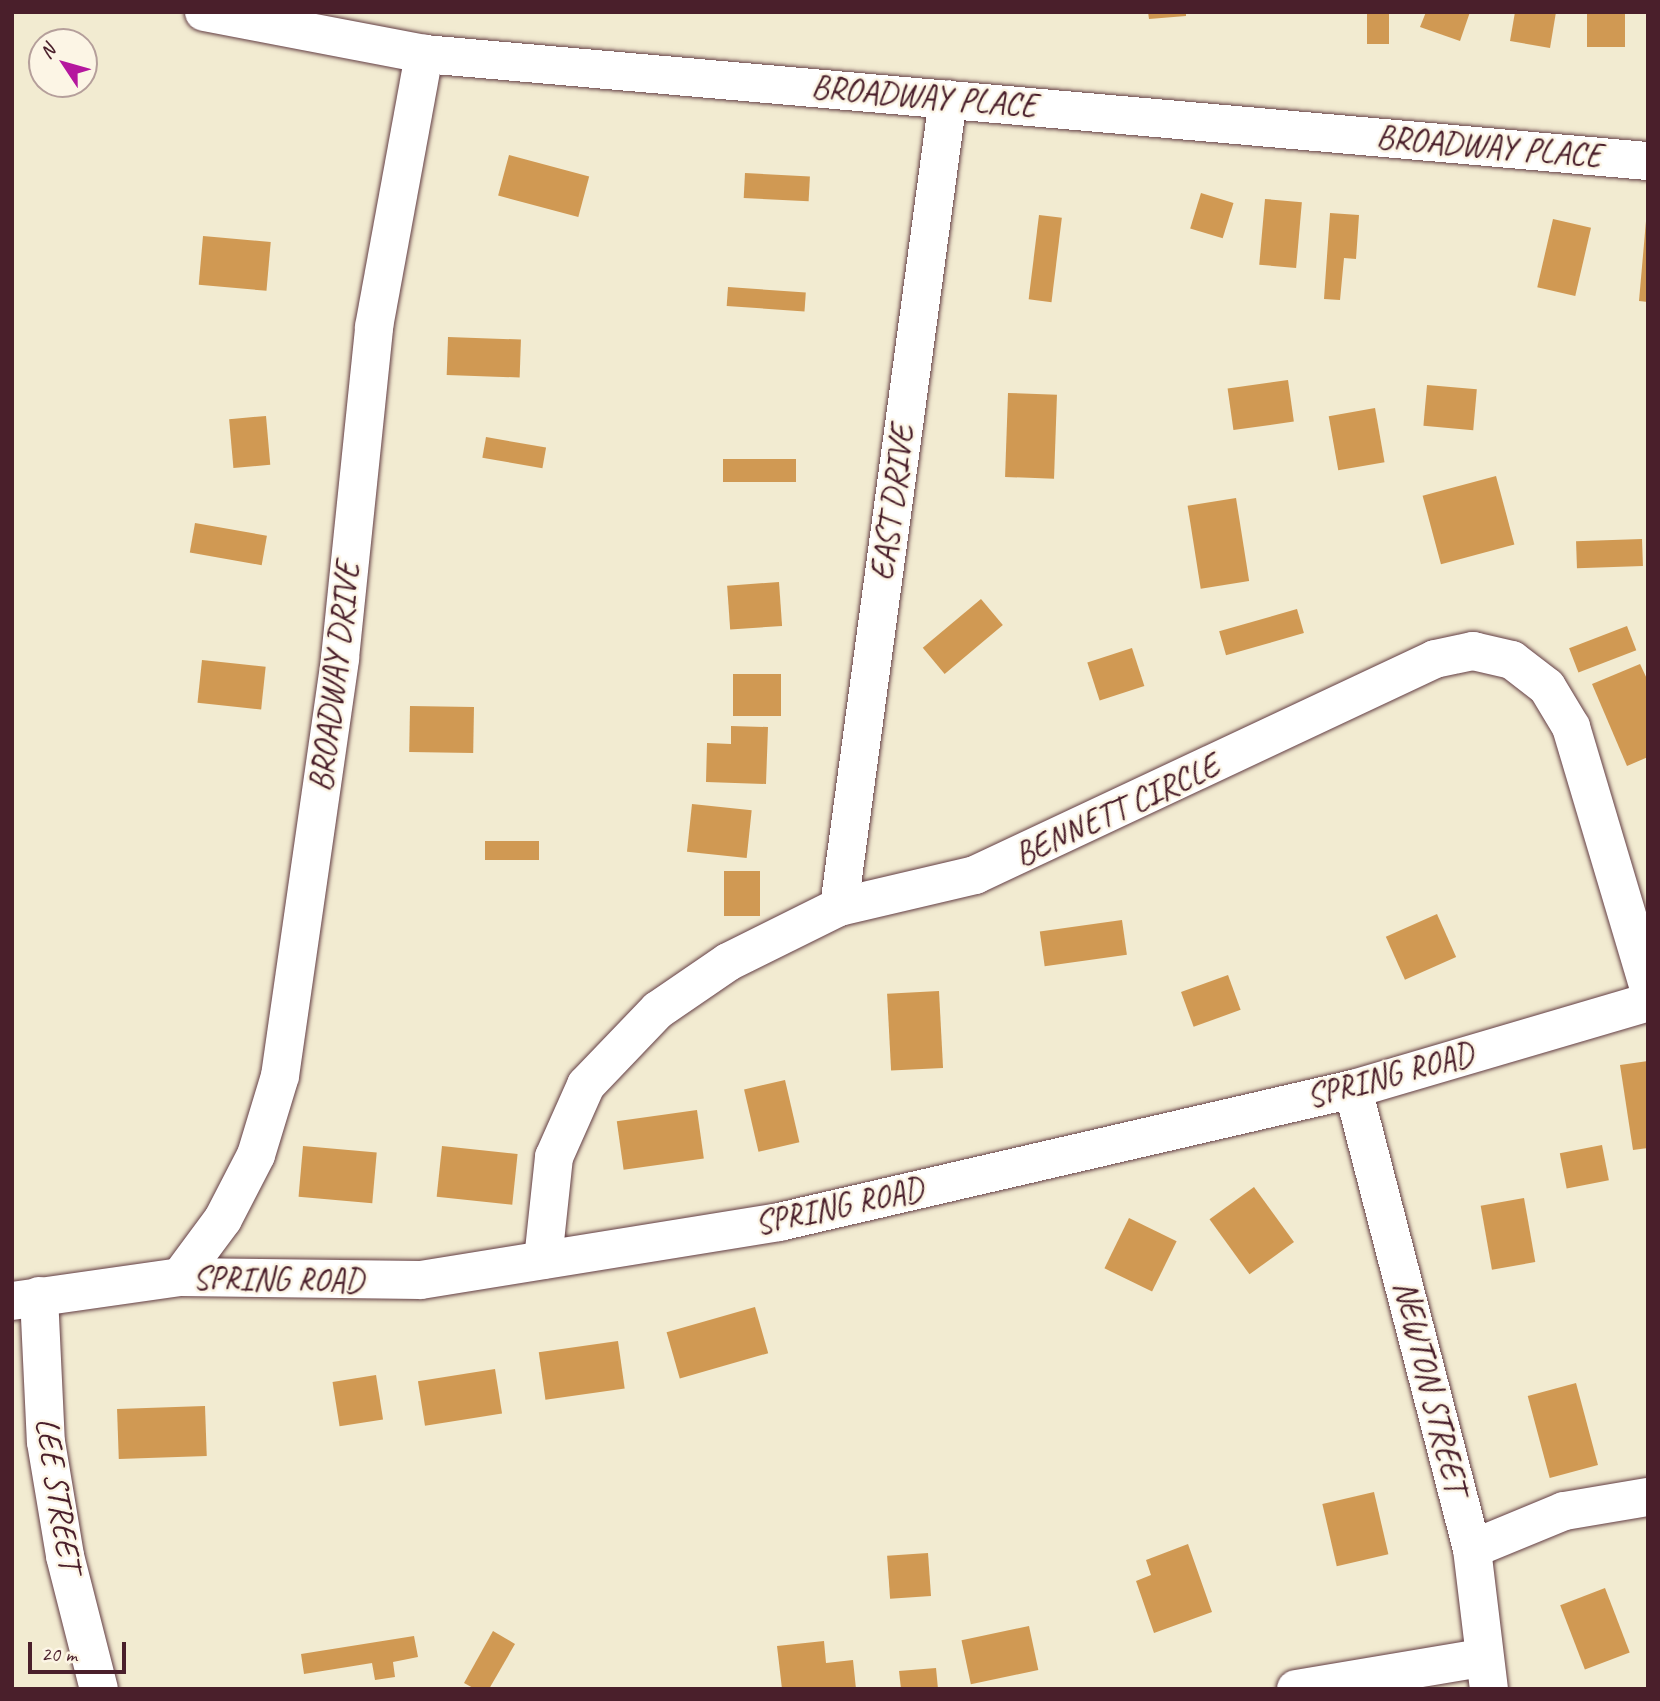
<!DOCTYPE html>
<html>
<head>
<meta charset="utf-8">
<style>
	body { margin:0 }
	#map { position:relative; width:1660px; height:1701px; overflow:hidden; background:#f2ebd1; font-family:Caveat,sans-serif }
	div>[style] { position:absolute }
	.building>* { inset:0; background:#d09953; transform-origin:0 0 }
	.roads { filter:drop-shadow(0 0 2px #633e44) drop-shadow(0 0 2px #633e44) }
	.street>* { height:38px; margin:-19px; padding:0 19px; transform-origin:19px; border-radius:19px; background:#fff }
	span { translate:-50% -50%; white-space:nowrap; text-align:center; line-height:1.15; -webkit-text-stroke:5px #fcf5e5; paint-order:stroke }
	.street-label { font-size:33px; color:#4a1f2b }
	.frame { position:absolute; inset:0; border:14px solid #4a1f2b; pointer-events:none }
	.north { position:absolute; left:28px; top:28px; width:70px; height:70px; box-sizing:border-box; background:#fcf5e5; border:2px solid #b59f9b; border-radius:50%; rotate:306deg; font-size:19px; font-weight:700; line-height:28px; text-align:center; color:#4a1f2b }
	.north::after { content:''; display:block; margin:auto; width:24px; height:32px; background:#b5179e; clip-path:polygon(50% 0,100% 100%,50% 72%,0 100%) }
	.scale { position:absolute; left:28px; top:1642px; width:98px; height:32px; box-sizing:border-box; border:4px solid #4a1f2b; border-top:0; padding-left:9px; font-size:21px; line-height:24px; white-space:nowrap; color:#4a1f2b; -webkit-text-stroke:5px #fcf5e5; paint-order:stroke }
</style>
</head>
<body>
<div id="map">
	<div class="building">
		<div style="clip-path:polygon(1148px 12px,1186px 12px,1186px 16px,1149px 19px)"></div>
		<div style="left:1367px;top:12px;width:22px;height:32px"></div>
		<div style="clip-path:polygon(1426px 12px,1470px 12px,1460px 41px,1420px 27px)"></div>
		<div style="clip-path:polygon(1515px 12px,1556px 12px,1550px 48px,1510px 41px)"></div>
		<div style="left:1587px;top:12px;width:38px;height:35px"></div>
		<div style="left:509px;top:155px;width:83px;height:42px;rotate:15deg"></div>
		<div style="left:745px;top:173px;width:65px;height:25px;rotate:3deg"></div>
		<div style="left:1201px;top:193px;width:34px;height:37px;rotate:17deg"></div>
		<div style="left:1265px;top:199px;width:37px;height:66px;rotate:5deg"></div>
		<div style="clip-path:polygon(1330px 213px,1359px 215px,1356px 259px,1344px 258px,1340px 300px,1324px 299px)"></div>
		<div style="left:1039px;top:215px;width:23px;height:85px;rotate:7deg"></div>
		<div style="left:1553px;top:219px;width:39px;height:70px;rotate:13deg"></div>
		<div style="clip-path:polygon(1646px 221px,1648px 221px,1648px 302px,1639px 301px)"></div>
		<div style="left:203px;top:236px;width:68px;height:49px;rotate:5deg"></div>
		<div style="left:728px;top:287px;width:78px;height:19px;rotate:4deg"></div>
		<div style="left:448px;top:337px;width:73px;height:38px;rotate:2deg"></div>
		<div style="left:1288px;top:380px;width:42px;height:61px;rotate:82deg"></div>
		<div style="left:1427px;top:385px;width:50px;height:41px;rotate:5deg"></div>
		<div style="left:1008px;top:393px;width:49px;height:84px;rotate:2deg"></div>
		<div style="left:1375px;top:408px;width:55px;height:47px;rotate:80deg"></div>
		<div style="left:266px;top:416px;width:49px;height:37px;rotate:85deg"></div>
		<div style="left:486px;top:437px;width:61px;height:21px;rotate:10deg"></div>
		<div style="left:796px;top:459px;width:23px;height:73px;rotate:90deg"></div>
		<div style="left:1496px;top:476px;width:71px;height:76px;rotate:75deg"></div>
		<div style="left:1236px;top:498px;width:84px;height:49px;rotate:81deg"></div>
		<div style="left:195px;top:523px;width:73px;height:30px;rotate:10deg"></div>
		<div style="left:1642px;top:539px;width:27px;height:66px;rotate:88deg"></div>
		<div style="left:779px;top:582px;width:44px;height:52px;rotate:86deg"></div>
		<div style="left:981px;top:599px;width:34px;height:76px;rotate:50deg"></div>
		<div style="left:1297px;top:609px;width:25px;height:81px;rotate:74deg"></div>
		<div style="left:1627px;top:626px;width:26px;height:62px;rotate:69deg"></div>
		<div style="left:1132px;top:648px;width:40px;height:47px;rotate:72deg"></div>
		<div style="left:202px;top:660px;width:64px;height:43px;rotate:6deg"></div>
		<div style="clip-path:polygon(1640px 664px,1648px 681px,1648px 757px,1627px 766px,1592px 684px)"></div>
		<div style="left:733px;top:674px;width:48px;height:42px"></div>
		<div style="left:410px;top:706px;width:64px;height:46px;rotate:1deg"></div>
		<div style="clip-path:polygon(731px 726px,768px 727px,766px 784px,706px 782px,707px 743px,731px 744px)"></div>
		<div style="left:692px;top:804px;width:60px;height:48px;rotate:6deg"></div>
		<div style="left:485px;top:841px;width:54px;height:19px"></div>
		<div style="left:724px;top:871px;width:36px;height:45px"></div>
		<div style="left:1437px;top:914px;width:47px;height:56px;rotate:66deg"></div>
		<div style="left:1122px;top:920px;width:35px;height:83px;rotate:82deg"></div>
		<div style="left:1228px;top:975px;width:37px;height:50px;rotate:70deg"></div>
		<div style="left:939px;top:991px;width:77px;height:52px;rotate:87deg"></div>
		<div style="clip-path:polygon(1648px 1061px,1648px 1148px,1633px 1150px,1620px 1065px)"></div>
		<div style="left:785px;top:1080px;width:64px;height:42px;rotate:77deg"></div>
		<div style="left:697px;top:1110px;width:49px;height:81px;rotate:82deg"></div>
		<div style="left:1602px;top:1145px;width:36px;height:43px;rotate:79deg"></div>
		<div style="left:303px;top:1146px;width:74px;height:51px;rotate:5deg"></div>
		<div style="left:442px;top:1146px;width:76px;height:51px;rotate:6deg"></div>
		<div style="left:1254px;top:1187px;width:68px;height:55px;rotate:54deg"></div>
		<div style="left:1524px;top:1198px;width:65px;height:44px;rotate:80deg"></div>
		<div style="left:1129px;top:1218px;width:53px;height:56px;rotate:26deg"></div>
		<div style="left:755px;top:1307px;width:48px;height:92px;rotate:74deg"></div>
		<div style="left:618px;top:1341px;width:48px;height:80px;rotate:82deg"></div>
		<div style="left:495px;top:1369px;width:45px;height:78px;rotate:81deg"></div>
		<div style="left:376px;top:1375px;width:45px;height:44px;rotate:81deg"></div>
		<div style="left:1576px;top:1383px;width:85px;height:50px;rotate:75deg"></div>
		<div style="left:205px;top:1406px;width:50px;height:88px;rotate:88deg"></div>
		<div style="left:1374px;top:1492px;width:64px;height:53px;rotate:77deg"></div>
		<div style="clip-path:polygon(1188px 1544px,1212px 1612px,1154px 1633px,1136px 1581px,1151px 1575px,1146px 1560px)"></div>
		<div style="left:928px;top:1553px;width:43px;height:41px;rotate:86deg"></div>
		<div style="left:1605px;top:1588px;width:69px;height:48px;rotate:69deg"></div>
		<div style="left:1029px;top:1626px;width:45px;height:69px;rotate:78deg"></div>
		<div style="clip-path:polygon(493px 1631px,515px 1644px,489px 1689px,475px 1689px,464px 1683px)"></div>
		<div style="clip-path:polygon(414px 1636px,418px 1657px,393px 1662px,395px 1677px,375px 1680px,372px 1663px,304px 1674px,301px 1654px)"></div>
		<div style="clip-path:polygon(824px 1641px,826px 1663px,853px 1660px,856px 1689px,782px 1689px,777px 1646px)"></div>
		<div style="clip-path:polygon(936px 1668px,938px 1689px,901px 1689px,899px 1671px)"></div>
	</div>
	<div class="roads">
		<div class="street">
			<div style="left:204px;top:12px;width:224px;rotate:10.8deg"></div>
			<div style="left:424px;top:54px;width:1229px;rotate:5deg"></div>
			<div style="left:839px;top:907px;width:815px;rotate:-82.32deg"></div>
			<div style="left:1353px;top:1089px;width:475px;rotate:75.5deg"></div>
			<div style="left:1472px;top:1549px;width:141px;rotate:83.1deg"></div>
			<div style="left:543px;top:1260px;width:104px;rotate:-83.9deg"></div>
			<div style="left:554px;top:1157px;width:79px;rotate:-66deg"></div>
			<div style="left:586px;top:1085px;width:104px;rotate:-46.2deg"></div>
			<div style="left:658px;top:1010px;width:85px;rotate:-34.4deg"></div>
			<div style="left:728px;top:962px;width:124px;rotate:-26.4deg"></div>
			<div style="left:839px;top:907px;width:140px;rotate:-13.2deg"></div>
			<div style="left:975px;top:875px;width:508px;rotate:-25.15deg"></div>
			<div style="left:1435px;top:659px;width:39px;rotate:-12deg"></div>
			<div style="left:1473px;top:651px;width:40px;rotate:13deg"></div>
			<div style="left:1512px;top:660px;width:44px;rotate:37.6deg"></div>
			<div style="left:1547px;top:687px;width:47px;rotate:59deg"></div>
			<div style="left:1571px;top:727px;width:269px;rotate:73.4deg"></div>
			<div style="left:180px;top:1277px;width:72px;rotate:-53.4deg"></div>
			<div style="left:223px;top:1219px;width:72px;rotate:-62.7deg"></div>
			<div style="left:256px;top:1155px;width:83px;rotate:-73.1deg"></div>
			<div style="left:280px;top:1076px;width:422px;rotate:-81.8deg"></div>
			<div style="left:340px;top:658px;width:333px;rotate:-84.1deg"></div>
			<div style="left:374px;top:327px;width:278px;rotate:-79.6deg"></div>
			<div style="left:39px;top:1296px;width:146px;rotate:87.3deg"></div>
			<div style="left:46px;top:1442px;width:116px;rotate:80.5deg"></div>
			<div style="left:65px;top:1556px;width:137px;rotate:75.7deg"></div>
			<div style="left:12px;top:1301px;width:170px;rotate:-8.1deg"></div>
			<div style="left:180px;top:1277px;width:241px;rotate:0.7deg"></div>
			<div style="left:421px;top:1280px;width:363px;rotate:-9.2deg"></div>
			<div style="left:779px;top:1222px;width:589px;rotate:-13.05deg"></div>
			<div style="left:1353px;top:1089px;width:308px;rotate:-16.4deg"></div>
			<div style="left:1472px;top:1549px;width:100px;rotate:-22.4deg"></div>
			<div style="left:1564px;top:1511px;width:85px;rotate:-9.5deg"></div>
			<div style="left:1296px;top:1689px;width:188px;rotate:-9.5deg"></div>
		</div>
	</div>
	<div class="street-label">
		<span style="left:924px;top:97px;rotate:5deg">BROADWAY PLACE</span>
		<span style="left:1489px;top:147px;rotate:5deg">BROADWAY PLACE</span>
		<span style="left:893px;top:503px;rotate:-82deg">EAST DRIVE</span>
		<span style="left:335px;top:677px;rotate:-83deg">BROADWAY DRIVE</span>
		<span style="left:1117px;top:811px;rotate:-25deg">BENNETT CIRCLE</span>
		<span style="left:1390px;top:1076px;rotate:-15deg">SPRING ROAD</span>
		<span style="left:839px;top:1207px;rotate:-12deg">SPRING ROAD</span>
		<span style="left:278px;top:1280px;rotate:1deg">SPRING ROAD</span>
		<span style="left:1430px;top:1387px;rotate:76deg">NEWTON STREET</span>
		<span style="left:58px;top:1494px;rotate:81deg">LEE STREET</span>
	</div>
	<div class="frame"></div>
	<div class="north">N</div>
	<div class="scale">20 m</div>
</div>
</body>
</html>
